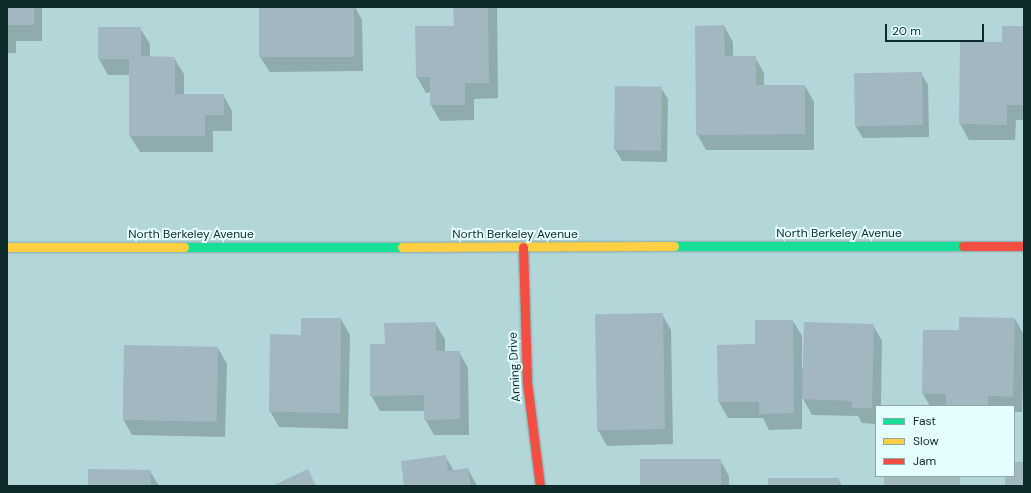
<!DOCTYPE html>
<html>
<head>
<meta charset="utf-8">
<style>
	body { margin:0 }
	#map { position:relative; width:1031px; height:493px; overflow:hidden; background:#b3d6d9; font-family:"DM Sans",sans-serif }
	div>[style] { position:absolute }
	.shadow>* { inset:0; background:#0003; transform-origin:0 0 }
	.building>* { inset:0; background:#a3b7c0; transform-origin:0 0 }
	.roads { filter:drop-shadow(0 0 1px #88a4a6) drop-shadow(0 0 1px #88a4a6) }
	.fast>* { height:9px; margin:-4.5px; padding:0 4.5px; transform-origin:4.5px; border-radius:4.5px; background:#16e098 }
	.slow>* { height:9px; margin:-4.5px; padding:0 4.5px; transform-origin:4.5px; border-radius:4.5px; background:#ffcf43 }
	.jam>* { height:9px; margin:-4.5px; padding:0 4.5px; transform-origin:4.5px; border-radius:4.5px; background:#f24e42 }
	span { translate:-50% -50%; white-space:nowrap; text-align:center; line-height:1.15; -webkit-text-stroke:4px #e4fdff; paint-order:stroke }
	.street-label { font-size:12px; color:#0f2a2b }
	.frame { position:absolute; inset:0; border:8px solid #0f2a2b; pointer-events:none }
	.legend { position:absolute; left:875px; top:405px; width:140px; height:72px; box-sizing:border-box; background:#e4fdff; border:1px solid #8fa9aa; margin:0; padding:5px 7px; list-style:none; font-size:12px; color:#0f2a2b }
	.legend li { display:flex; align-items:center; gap:8px; height:20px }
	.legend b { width:20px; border:1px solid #8fa9aa }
	.scale { position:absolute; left:885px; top:24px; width:99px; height:18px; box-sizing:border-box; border:2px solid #0f2a2b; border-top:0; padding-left:5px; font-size:12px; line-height:14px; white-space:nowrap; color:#0f2a2b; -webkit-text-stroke:3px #e4fdff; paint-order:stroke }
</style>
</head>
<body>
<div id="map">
	<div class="shadow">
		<div style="clip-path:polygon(7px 7px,42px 7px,42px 41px,16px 41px,16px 53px,7px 53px)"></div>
		<div style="clip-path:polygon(260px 7px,355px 7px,362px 20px,363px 71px,270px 72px,260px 57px)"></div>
		<div style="clip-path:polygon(454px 7px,497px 7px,498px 98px,474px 99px,474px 120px,440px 121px,431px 105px,431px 92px,426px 93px,417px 77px,455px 27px)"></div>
		<div style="clip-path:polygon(724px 26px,733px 42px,733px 57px,755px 57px,764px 73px,764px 86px,805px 86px,814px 102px,814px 150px,706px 150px,697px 134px)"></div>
		<div style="clip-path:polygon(1024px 27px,1024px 120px,1016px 120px,1015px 140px,969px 140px,960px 124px,1003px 43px)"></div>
		<div style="clip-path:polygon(140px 28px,150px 44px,150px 58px,174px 58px,184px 74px,184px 95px,223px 95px,232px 111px,232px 131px,213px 131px,213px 152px,140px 152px,130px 136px,130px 75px,108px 75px,99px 59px)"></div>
		<div style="clip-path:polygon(921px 73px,928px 85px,929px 137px,863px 138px,856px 127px)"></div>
		<div style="clip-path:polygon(661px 88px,668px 99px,667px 162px,622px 161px,615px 149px)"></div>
		<div style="clip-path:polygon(662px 314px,671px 330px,673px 444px,607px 446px,598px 430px)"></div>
		<div style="clip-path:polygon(341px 319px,350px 335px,348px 429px,279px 427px,270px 411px,302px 336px)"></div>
		<div style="clip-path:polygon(1015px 319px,1024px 335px,1022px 412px,1014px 412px,1014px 406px,930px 406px,923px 394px,960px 331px)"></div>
		<div style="clip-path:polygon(793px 321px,802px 336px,802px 369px,873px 325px,882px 341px,881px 406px,876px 406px,876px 424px,862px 423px,858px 416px,812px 415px,802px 397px,802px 429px,769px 430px,763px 418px,728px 418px,719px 402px,756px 345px)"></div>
		<div style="clip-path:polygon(435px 323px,445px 339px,445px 352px,459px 352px,468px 368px,469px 435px,434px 435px,425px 419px,425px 411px,380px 411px,371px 395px,386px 345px)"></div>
		<div style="clip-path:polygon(218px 348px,227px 364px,225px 437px,132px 435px,123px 419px)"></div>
		<div style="clip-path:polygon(445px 456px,454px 471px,468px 469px,477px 486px,405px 486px)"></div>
		<div style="clip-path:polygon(720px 460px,729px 476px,729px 486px,641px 486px)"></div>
		<div style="clip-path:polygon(150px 471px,159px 486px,89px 486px)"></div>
		<div style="left:885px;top:476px;width:75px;height:10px"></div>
		<div style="clip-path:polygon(838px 479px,842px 486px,769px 486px)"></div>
	</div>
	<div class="building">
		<div style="left:7px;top:7px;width:27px;height:18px"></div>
		<div style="left:259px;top:7px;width:95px;height:50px"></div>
		<div style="clip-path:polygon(453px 7px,488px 7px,489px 83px,465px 83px,465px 105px,430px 105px,430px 77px,416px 77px,415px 26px,454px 26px)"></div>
		<div style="clip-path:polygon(724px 25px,725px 56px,756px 56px,756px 85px,805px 85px,805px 134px,696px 135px,695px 26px)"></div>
		<div style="clip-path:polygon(1002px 26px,1024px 26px,1024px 105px,1007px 105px,1007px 125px,959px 124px,960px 42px,1002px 42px)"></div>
		<div style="clip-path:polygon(98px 27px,141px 27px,141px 56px,175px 57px,175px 94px,224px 94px,224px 115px,205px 115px,205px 136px,129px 136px,129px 59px,98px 59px)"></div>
		<div style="left:922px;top:72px;width:53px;height:68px;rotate:89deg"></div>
		<div style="left:615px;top:86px;width:47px;height:64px;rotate:1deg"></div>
		<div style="left:663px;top:313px;width:116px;height:68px;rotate:89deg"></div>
		<div style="clip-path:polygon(959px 317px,1015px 318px,1013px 397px,988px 396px,988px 406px,946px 406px,946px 394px,922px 394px,923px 330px,959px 330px)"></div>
		<div style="clip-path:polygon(301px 318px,341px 318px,340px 413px,269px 412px,270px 334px,301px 335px)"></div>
		<div style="clip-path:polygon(755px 320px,793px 320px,794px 413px,759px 414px,759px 402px,718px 402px,717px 345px,755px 344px)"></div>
		<div style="clip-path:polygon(436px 322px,436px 351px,460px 351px,460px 419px,424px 420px,424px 395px,370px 396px,370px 344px,385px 344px,384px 323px)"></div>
		<div style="clip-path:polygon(804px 322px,874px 324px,872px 408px,852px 408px,852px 401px,802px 399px)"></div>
		<div style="left:124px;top:345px;width:94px;height:75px;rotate:1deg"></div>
		<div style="clip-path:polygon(446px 455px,448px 471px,468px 468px,471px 486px,404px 486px,401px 461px)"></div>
		<div style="left:640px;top:459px;width:81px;height:27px"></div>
		<div style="clip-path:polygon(1014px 462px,1024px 462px,1024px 486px,1005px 486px,1005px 476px,1014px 476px)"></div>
		<div style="left:88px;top:469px;width:63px;height:17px;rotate:1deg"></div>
		<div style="clip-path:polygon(308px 469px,316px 486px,272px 486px)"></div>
		<div style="left:884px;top:476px;width:76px;height:10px"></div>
		<div style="left:768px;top:478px;width:71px;height:8px"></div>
	</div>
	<div class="roads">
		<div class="fast">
			<div style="left:674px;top:246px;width:289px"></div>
			<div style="left:184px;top:247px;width:218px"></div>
		</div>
		<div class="slow">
			<div style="left:7px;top:247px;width:177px"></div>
			<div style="left:402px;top:247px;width:272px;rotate:-0.2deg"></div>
		</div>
		<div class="jam">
			<div style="left:963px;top:246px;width:61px"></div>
			<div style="left:523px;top:247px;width:135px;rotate:88.3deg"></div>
			<div style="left:527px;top:382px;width:105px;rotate:82.9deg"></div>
		</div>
	</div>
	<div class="street-label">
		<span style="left:839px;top:234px">North Berkeley Avenue</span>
		<span style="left:191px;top:235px">North Berkeley Avenue</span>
		<span style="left:515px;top:235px">North Berkeley Avenue</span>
		<span style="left:515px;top:367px;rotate:-93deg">Anning Drive</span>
	</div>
	<div class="frame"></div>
	<ul class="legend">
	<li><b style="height:5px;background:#16e098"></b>Fast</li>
	<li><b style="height:5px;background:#ffcf43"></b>Slow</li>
	<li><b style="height:5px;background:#f24e42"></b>Jam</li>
	</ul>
	<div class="scale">20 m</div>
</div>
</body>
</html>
